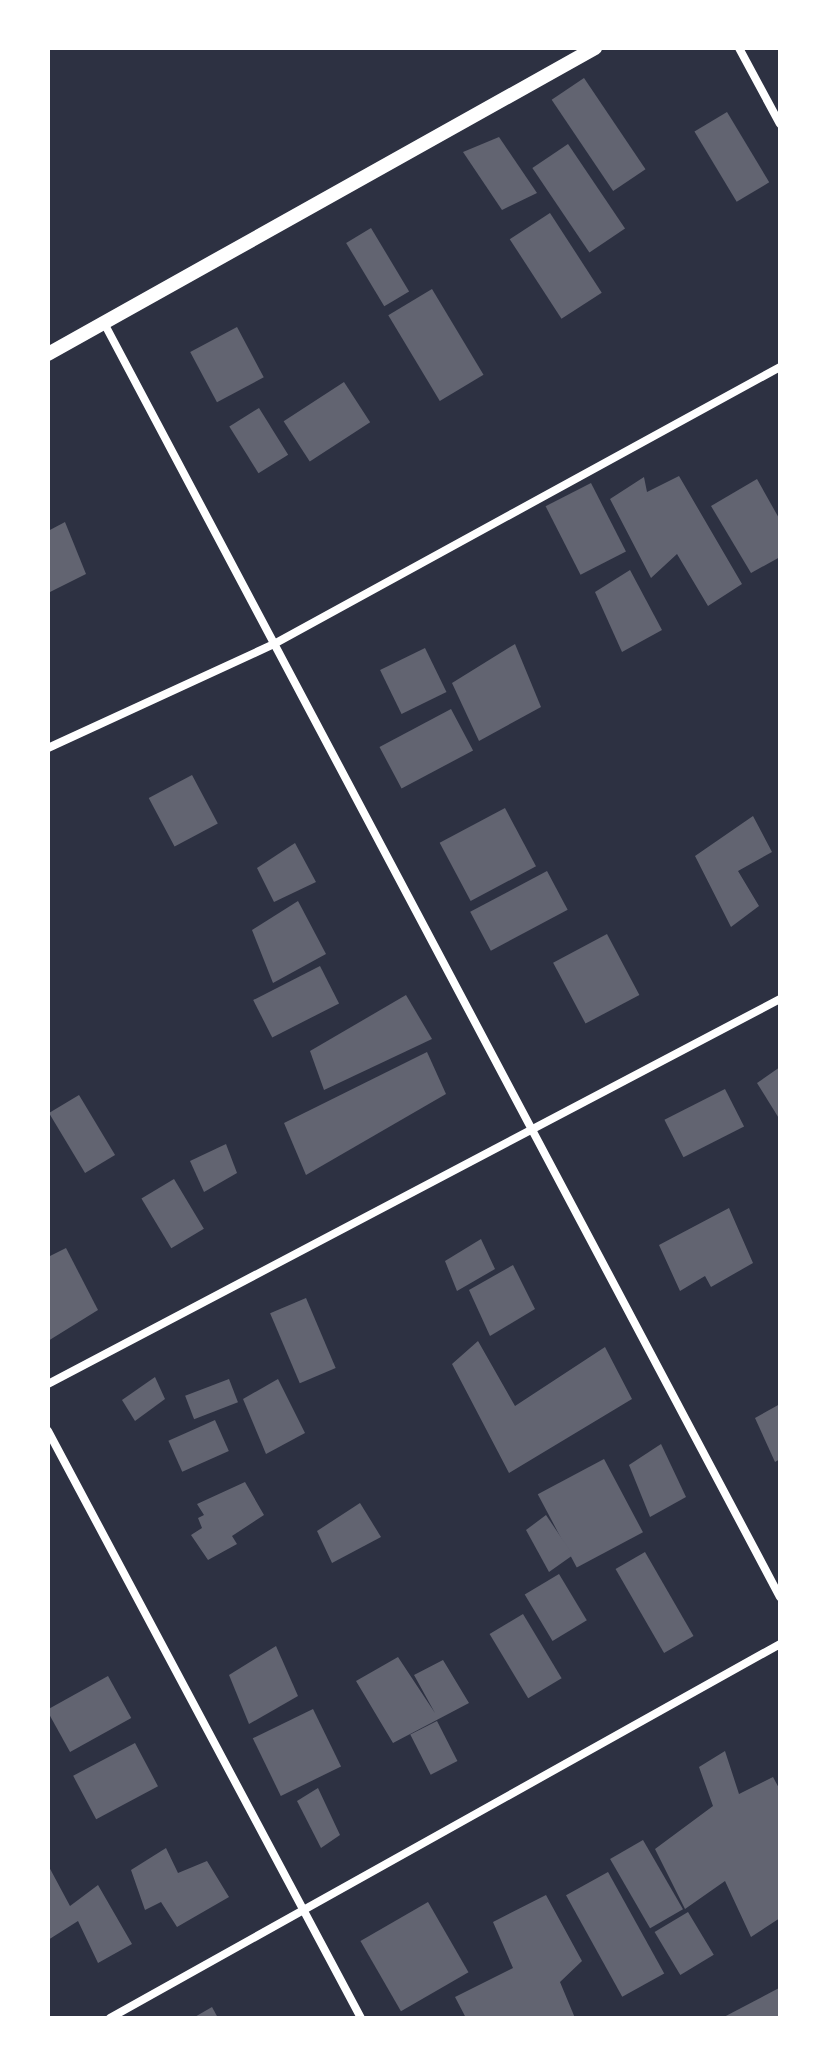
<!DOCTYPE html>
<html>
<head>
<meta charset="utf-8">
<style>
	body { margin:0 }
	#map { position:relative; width:828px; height:2066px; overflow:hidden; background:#2d3142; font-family:Karla,sans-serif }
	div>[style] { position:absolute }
	.building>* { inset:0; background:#626471; transform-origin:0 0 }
	.minor>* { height:8px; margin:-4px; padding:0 4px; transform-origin:4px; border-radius:4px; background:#fff }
	.tertiary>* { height:14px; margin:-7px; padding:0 7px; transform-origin:7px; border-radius:7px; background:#fff }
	span { translate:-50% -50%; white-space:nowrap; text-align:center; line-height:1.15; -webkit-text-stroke:6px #fff; paint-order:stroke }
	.frame { position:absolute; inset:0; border:50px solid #fff; pointer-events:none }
</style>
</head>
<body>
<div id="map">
	<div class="building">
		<div style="left:584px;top:78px;width:110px;height:39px;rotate:56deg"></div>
		<div style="left:727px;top:112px;width:82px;height:38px;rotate:59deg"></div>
		<div style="clip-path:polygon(499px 137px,537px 193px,502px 210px,463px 152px)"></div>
		<div style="left:568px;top:144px;width:102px;height:43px;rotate:56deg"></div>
		<div style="left:550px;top:213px;width:95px;height:48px;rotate:57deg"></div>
		<div style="left:371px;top:228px;width:74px;height:29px;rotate:59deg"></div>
		<div style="left:432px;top:289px;width:100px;height:51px;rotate:59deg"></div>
		<div style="left:237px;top:327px;width:57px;height:53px;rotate:62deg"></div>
		<div style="left:344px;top:382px;width:48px;height:72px;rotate:57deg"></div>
		<div style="left:259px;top:408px;width:55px;height:35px;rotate:58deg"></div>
		<div style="clip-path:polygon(679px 476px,742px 584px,708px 606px,677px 554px,651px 578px,610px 499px,644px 477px,647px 492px)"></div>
		<div style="clip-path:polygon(757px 479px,780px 520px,780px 557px,751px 573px,711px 506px)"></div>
		<div style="left:591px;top:483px;width:77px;height:51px;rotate:63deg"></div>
		<div style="clip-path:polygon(65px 522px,86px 574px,48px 593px,48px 531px)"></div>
		<div style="clip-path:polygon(630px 570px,662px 630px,622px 652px,595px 592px)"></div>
		<div style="clip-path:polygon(515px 644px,541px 707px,479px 741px,452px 683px)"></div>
		<div style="left:425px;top:648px;width:49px;height:50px;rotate:64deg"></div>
		<div style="left:451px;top:709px;width:47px;height:81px;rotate:62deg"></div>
		<div style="left:192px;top:775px;width:55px;height:49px;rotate:62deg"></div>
		<div style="left:505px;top:808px;width:66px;height:74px;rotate:62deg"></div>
		<div style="clip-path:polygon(753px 816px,772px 852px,738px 871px,759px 906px,731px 927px,695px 856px)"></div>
		<div style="clip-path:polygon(295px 843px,316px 882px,274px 902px,257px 868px)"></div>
		<div style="left:547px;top:871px;width:44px;height:87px;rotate:62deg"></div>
		<div style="clip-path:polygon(298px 901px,326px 954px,273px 983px,252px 930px)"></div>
		<div style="left:607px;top:934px;width:69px;height:61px;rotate:62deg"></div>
		<div style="left:320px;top:966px;width:42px;height:75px;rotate:63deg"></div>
		<div style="clip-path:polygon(406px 995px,432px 1039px,324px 1090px,310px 1051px)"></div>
		<div style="clip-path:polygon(427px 1052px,446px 1094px,306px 1175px,284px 1123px)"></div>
		<div style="clip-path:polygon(780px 1067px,780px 1120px,757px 1083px)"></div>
		<div style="left:725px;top:1089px;width:42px;height:68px;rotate:63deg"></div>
		<div style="left:79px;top:1095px;width:70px;height:35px;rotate:59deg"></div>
		<div style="clip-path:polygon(226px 1144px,237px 1173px,204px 1192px,190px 1161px)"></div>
		<div style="left:174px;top:1179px;width:58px;height:38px;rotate:59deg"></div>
		<div style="clip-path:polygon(729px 1208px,753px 1263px,711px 1287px,705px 1276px,680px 1291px,659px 1245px)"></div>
		<div style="clip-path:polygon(481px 1239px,495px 1269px,457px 1291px,445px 1261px)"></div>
		<div style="clip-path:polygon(66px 1248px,98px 1310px,48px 1341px,48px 1257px)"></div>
		<div style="clip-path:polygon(513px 1265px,535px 1309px,490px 1336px,469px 1290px)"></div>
		<div style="left:306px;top:1298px;width:76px;height:39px;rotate:67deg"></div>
		<div style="clip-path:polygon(478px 1341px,515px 1406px,605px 1347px,632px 1399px,509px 1473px,452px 1364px)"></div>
		<div style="clip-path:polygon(155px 1377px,165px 1399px,135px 1421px,122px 1400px)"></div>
		<div style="left:229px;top:1379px;width:25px;height:47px;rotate:69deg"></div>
		<div style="clip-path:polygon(278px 1379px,305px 1433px,266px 1454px,243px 1399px)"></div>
		<div style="clip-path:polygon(780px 1404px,780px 1459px,775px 1462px,755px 1418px)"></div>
		<div style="left:215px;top:1420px;width:34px;height:51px;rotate:66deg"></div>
		<div style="clip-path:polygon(661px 1444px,686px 1497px,650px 1517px,629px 1465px)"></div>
		<div style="left:604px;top:1459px;width:83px;height:75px;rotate:62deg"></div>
		<div style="clip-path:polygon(245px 1482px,264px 1515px,232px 1536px,237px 1544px,208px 1560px,191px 1535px,202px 1528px,198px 1518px,204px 1515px,197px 1504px)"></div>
		<div style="clip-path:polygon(360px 1503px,381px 1537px,332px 1563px,317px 1531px)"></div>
		<div style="clip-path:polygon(546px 1515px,573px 1555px,549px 1572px,526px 1530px)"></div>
		<div style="left:645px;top:1552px;width:97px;height:34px;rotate:60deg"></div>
		<div style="left:559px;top:1574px;width:54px;height:40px;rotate:59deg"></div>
		<div style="left:523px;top:1614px;width:75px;height:39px;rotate:59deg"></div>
		<div style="clip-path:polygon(276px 1646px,298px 1696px,249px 1724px,229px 1675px)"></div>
		<div style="clip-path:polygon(398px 1657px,435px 1713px,414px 1675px,443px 1660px,469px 1703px,393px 1743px,356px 1681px)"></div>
		<div style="left:108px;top:1676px;width:48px;height:70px;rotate:61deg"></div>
		<div style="left:313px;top:1709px;width:64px;height:67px;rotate:64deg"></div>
		<div style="left:437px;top:1721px;width:45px;height:30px;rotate:63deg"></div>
		<div style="left:135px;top:1743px;width:49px;height:70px;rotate:62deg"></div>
		<div style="clip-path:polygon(725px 1751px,739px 1794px,773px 1777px,780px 1790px,780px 1918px,751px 1937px,725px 1881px,685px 1909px,655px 1849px,713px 1806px,699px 1767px)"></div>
		<div style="clip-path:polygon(318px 1788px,340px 1835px,321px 1848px,297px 1801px)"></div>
		<div style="left:643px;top:1840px;width:80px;height:38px;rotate:60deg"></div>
		<div style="clip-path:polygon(166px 1848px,178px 1873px,207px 1861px,229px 1897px,177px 1927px,161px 1902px,145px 1910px,131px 1870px)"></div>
		<div style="clip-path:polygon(48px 1865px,70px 1906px,98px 1885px,132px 1944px,98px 1963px,78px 1921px,48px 1940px)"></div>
		<div style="left:608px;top:1872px;width:116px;height:48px;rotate:61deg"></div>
		<div style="clip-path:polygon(546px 1895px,582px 1961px,560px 1982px,575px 2018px,466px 2018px,455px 1997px,513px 1968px,493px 1922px)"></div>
		<div style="left:428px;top:1902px;width:81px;height:78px;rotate:60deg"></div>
		<div style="left:688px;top:1912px;width:50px;height:39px;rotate:59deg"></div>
		<div style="clip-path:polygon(779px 1988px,780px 2018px,722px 2018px)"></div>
		<div style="clip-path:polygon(212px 2007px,218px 2018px,193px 2018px)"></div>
	</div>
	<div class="minor">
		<div style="left:739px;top:48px;width:86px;rotate:61.7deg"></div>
		<div style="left:104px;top:323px;width:1442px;rotate:62.05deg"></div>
		<div style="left:48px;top:748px;width:249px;rotate:-24.7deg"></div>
		<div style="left:274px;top:644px;width:577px;rotate:-28.7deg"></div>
		<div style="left:48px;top:1384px;width:827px;rotate:-27.74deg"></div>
		<div style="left:48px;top:1431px;width:665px;rotate:61.93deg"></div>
		<div style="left:110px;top:2018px;width:767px;rotate:-29.17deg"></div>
	</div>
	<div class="tertiary">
		<div style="left:48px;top:354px;width:627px;rotate:-29.22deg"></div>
	</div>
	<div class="frame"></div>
</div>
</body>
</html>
